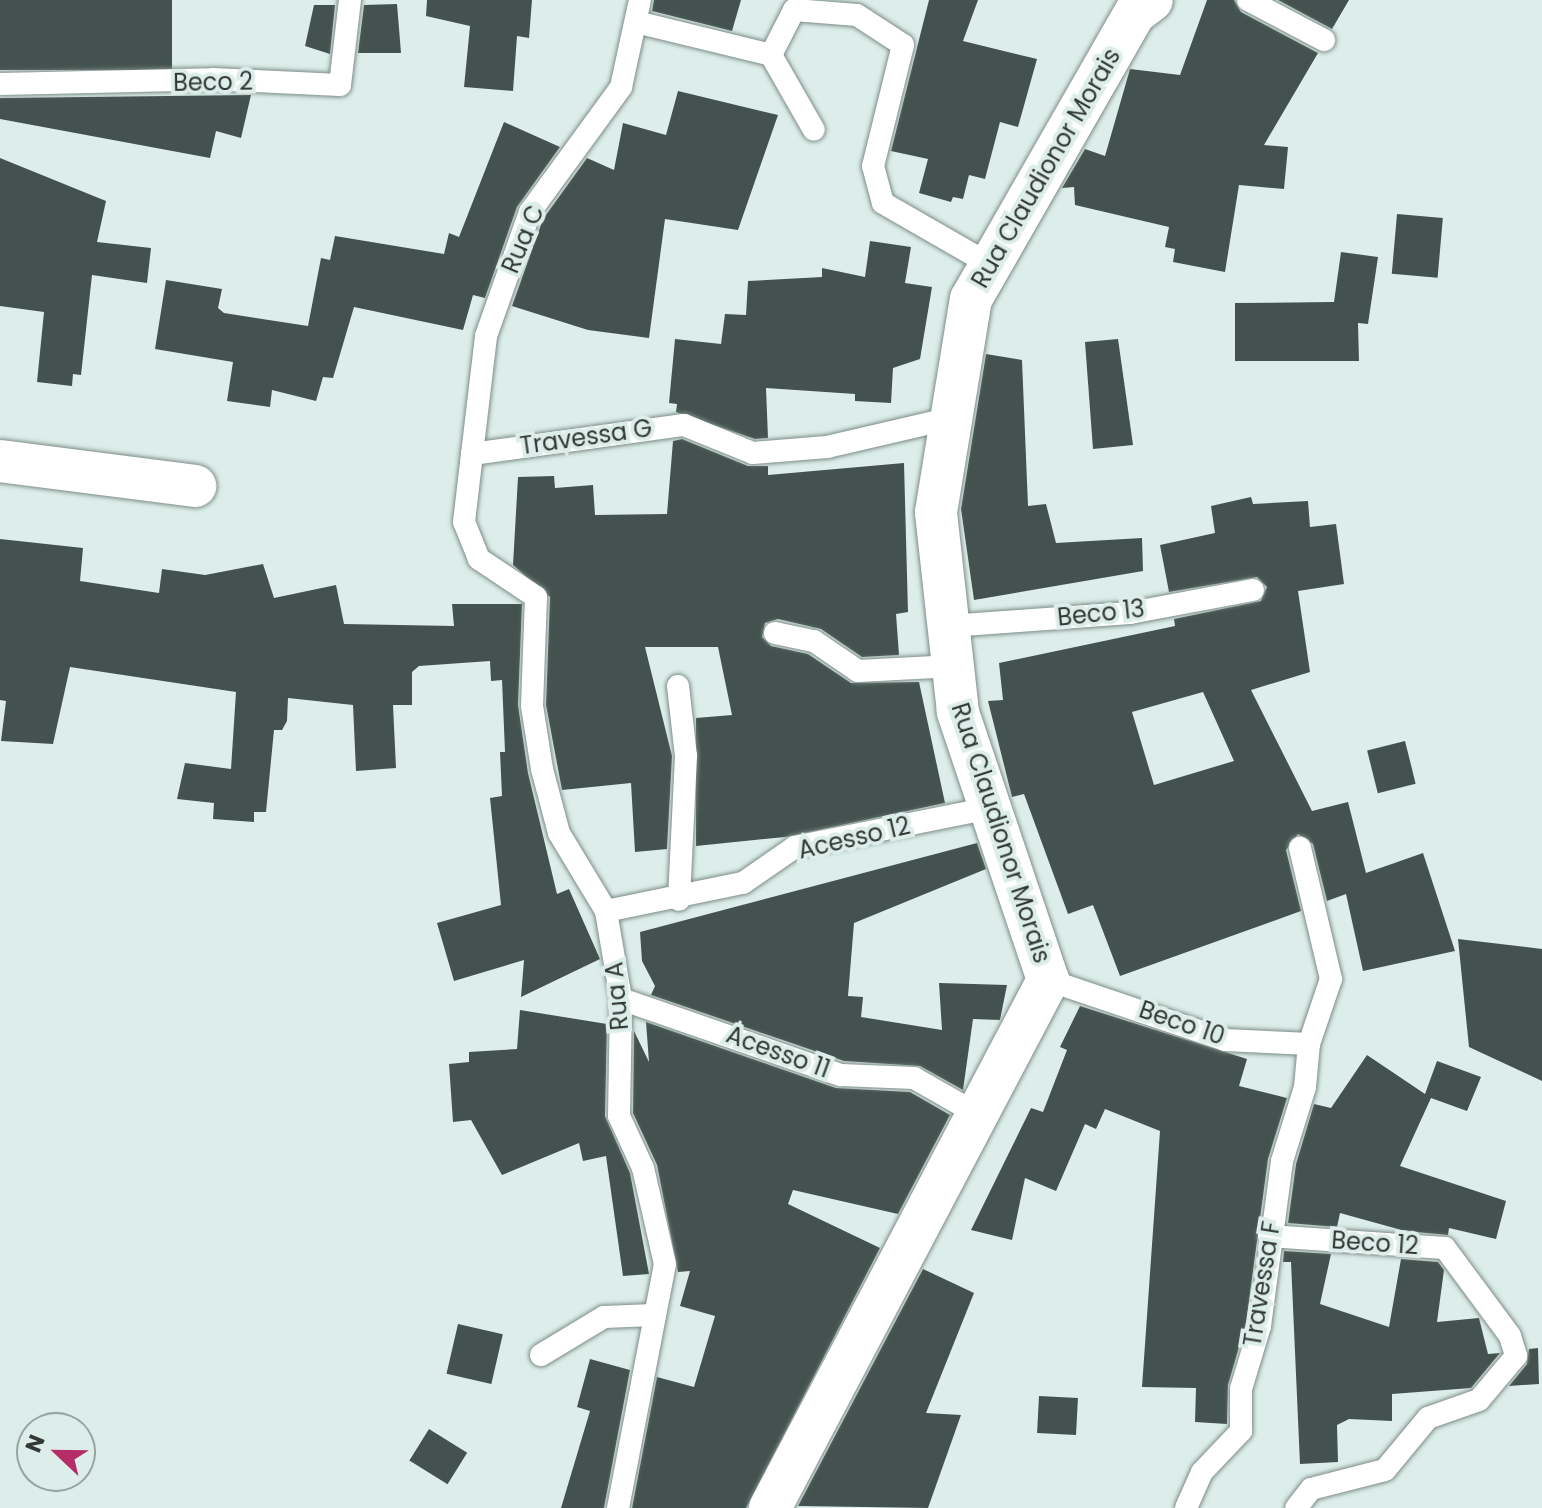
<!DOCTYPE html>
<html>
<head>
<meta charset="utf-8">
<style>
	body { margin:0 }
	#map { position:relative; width:1542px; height:1508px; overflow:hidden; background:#ddeeea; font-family:Poppins,sans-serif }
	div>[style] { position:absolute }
	.building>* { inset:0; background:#44524f; transform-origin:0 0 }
	.roads { filter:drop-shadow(0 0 2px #7d8c88) drop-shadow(0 0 2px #7d8c88) }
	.service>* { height:22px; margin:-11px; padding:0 11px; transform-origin:11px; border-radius:11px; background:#fff }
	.minor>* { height:42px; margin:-21px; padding:0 21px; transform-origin:21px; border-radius:21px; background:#fff }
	span { translate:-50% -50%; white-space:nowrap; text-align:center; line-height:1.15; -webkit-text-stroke:8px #ddeeea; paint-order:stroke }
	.street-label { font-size:24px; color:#323836 }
	.north { position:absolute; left:16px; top:1412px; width:80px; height:80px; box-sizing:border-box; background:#ddeeea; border:2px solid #99a5a2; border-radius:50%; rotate:292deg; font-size:22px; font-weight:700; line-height:32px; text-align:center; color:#323836 }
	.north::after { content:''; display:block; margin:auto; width:28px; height:36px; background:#b62c69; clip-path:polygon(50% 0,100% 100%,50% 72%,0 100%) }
</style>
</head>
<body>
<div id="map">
	<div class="building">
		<div style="left:0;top:0;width:172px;height:70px"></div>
		<div style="clip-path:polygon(427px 0,532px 0,529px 38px,517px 36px,513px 91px,464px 87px,470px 26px,426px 16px)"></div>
		<div style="clip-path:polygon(654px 0,741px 0,732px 31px,652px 11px)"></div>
		<div style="clip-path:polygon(929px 0,978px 0,963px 41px,1037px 59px,1018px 127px,1000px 122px,985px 179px,969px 175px,963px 199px,953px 197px,951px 202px,919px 193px,928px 159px,891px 151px)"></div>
		<div style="clip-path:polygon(1207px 0,1234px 0,1241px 12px,1318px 53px,1264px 145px,1288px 147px,1284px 189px,1239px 185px,1225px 272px,1173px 262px,1175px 249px,1165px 247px,1169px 227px,1075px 205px,1074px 187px,1062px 188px,1085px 149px,1105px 156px,1130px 69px,1180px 75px)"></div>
		<div style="clip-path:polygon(1278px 0,1349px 0,1332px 29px)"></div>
		<div style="clip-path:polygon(397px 4px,401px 53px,358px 53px,364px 5px)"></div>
		<div style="clip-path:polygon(314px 5px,335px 5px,330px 54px,305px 46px)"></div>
		<div style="clip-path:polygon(678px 91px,778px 115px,738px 230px,665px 219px,649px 338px,588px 330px,512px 306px,543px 219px,587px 158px,614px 170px,623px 123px,666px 135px)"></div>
		<div style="clip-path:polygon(251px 95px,241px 138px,216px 131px,210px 158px,0 119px,0 98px)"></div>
		<div style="clip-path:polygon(504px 122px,560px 147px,517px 207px,485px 298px,473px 295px,463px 330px,354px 307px,333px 378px,323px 377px,316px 401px,272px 390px,270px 407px,227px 401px,233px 362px,155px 349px,166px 280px,222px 289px,218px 308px,224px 313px,308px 326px,321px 258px,330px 260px,335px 236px,444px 254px,449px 233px,459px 237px)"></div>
		<div style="clip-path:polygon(0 158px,106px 201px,97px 242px,151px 248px,147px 283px,92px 275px,81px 375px,73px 374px,72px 386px,37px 382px,44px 312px,0 306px)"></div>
		<div style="left:1397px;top:214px;width:46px;height:60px;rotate:5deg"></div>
		<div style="clip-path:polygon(870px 241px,911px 247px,905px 283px,932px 287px,920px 359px,893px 368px,891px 403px,855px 401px,855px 394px,766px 388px,768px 438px,755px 439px,676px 412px,677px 404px,669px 403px,675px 339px,721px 344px,725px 314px,746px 315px,748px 281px,822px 277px,822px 268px,865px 277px)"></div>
		<div style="clip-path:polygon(1341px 252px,1378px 257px,1368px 324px,1358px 323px,1359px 361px,1235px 361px,1235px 303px,1334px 302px)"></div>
		<div style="clip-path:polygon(1118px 339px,1133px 445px,1093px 449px,1085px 342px)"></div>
		<div style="clip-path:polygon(986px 354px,1022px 360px,1028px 506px,1046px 504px,1056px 543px,1142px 538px,1143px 571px,974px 600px,961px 509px)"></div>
		<div style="clip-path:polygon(682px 439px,748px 466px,768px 466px,768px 475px,904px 463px,908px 612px,896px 614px,899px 655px,862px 657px,821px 629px,778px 619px,765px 623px,762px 637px,771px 646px,808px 654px,851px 683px,919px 682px,945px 803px,785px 837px,696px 846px,696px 718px,732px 715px,718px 647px,645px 647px,672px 756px,667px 849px,635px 852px,631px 783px,562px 790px,546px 705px,550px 597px,513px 565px,518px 477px,554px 476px,555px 488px,593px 485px,595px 515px,667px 514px,673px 441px)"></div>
		<div style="clip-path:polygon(evenodd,1251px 497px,1253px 504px,1308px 501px,1310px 527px,1336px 524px,1344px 584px,1298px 591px,1310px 672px,1251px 690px,1312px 811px,1348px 802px,1366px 873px,1423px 853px,1455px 951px,1363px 971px,1346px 894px,1327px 901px,1313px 844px,1298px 834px,1286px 850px,1301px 911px,1120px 976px,1093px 905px,1068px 914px,1024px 794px,1012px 797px,988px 701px,1003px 700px,999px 663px,1175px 626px,1174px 619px,1261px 601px,1267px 587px,1257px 577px,1169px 592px,1160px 545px,1215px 533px,1211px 506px,1251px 497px,1203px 692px,1234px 761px,1154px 785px,1132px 712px,1203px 692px)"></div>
		<div style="clip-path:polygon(0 539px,83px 548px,80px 581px,159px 593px,162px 569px,205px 575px,263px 564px,274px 598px,336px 585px,344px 624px,454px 626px,452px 604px,522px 604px,518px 705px,528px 773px,557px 894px,569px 889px,600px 959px,521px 997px,524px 960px,454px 981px,437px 923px,501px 905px,490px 798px,502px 796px,500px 752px,505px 752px,502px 680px,491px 681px,490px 661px,419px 666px,412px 672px,412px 705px,393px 705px,396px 768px,356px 771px,353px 705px,288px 698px,287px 721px,282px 730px,274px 730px,266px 812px,254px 812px,254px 822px,213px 819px,214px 803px,177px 799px,185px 763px,231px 769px,236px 692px,70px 667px,53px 744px,1px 741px,6px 701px,0 700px)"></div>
		<div style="left:1405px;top:741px;width:44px;height:39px;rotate:76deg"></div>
		<div style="clip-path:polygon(977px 843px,986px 869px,854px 923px,848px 996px,863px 997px,861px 1017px,942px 1030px,939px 983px,1007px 985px,1000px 1020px,973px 1019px,963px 1090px,920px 1066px,844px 1061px,651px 995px,655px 986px,642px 961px,640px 932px)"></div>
		<div style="clip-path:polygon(1458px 939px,1542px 949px,1542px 1081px,1469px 1047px)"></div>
		<div style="clip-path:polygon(1080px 1006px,1247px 1059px,1239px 1086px,1287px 1098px,1268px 1159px,1246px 1323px,1228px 1385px,1227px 1424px,1195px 1422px,1196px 1388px,1142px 1387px,1160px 1131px,1105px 1109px,1096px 1129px,1085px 1124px,1056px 1191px,1025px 1178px,1012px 1240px,971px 1230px,1031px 1108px,1043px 1112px,1067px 1050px,1060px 1047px)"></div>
		<div style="clip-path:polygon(520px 1010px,607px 1024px,605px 1116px,630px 1173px,649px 1274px,623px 1276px,606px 1156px,583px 1161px,579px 1143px,502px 1175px,471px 1120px,453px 1122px,449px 1064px,469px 1062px,469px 1052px,517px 1049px)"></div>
		<div style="clip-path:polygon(646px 1022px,836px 1088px,910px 1092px,950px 1115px,898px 1214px,793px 1190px,788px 1204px,880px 1248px,746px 1508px,632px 1508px,657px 1377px,694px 1387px,715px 1316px,680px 1306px,690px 1271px,678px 1272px,657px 1165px,633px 1113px,634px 1031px,649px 1062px)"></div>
		<div style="clip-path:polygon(1367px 1055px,1425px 1094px,1437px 1061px,1481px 1077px,1467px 1111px,1431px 1098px,1400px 1166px,1506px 1201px,1496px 1239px,1449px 1228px,1448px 1235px,1405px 1231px,1340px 1213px,1337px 1227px,1288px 1223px,1296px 1164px,1314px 1104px,1331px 1108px)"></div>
		<div style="clip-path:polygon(1284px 1251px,1331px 1254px,1320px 1304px,1389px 1327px,1401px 1259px,1438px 1262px,1444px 1270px,1437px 1322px,1479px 1318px,1488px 1354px,1500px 1353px,1471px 1388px,1392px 1394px,1392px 1421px,1349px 1419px,1337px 1425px,1338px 1462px,1300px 1464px,1291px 1262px,1283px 1262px)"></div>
		<div style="clip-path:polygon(923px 1269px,974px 1293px,926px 1413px,961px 1415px,928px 1508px,798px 1506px)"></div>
		<div style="left:458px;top:1324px;width:46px;height:51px;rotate:13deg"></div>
		<div style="clip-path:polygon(1538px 1348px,1539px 1384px,1509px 1386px,1527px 1364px,1529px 1349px)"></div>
		<div style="clip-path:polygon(590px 1359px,630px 1370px,604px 1508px,561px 1508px,590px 1411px,577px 1407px)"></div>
		<div style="left:1039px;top:1396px;width:39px;height:37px;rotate:3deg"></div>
		<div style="left:429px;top:1429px;width:45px;height:37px;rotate:32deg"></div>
	</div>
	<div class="roads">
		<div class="service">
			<div style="left:1248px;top:0;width:86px;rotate:27.8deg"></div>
			<div style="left:636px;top:22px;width:139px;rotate:13.7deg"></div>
			<div style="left:771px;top:55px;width:51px;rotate:-62.9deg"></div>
			<div style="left:794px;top:10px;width:63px;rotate:4.5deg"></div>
			<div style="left:857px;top:15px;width:55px;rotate:33.1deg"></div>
			<div style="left:903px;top:45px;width:125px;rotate:103.9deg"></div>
			<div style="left:873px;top:166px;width:38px;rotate:75deg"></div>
			<div style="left:883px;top:203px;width:125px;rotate:29.9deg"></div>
			<div style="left:771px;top:55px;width:86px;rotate:60.2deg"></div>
			<div style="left:0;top:84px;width:213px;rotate:-1.3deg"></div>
			<div style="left:213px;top:79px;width:127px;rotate:2.7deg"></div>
			<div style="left:340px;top:85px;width:86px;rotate:-83.3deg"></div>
			<div style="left:472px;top:454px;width:119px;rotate:-83.2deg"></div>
			<div style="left:486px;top:336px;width:132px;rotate:-70.5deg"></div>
			<div style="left:530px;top:212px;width:155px;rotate:-53.9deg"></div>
			<div style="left:621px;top:87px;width:89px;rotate:-77.7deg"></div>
			<div style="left:949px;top:626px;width:181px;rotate:-4.1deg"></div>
			<div style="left:1130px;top:613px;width:125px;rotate:-10.6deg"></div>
			<div style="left:775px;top:633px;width:40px;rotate:12deg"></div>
			<div style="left:814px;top:641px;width:53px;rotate:34.3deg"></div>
			<div style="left:858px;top:671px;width:96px;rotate:-3deg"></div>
			<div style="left:678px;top:686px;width:70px;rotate:83.5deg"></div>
			<div style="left:686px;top:756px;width:144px;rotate:92.8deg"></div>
			<div style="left:606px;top:911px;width:140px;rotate:-11.6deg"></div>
			<div style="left:743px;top:883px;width:63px;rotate:-34.7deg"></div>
			<div style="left:795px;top:847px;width:200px;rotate:-11.3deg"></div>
			<div style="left:1048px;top:980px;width:187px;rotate:18.7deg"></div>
			<div style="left:1225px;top:1040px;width:84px;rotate:2.7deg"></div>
			<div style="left:1309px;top:1044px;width:69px;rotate:-71.3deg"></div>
			<div style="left:1331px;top:979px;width:135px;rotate:-103.3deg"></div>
			<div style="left:621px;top:999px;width:233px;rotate:19.1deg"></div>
			<div style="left:841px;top:1075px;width:73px;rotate:2.4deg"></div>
			<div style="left:914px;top:1078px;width:73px;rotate:29.7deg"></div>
			<div style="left:1269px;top:1236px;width:176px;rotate:3.9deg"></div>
			<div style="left:1445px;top:1248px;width:109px;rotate:53.5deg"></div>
			<div style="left:1510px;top:1336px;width:21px;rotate:73deg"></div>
			<div style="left:1516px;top:1356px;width:57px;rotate:130.1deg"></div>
			<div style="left:1479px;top:1400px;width:54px;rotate:160.6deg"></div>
			<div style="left:1428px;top:1418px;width:67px;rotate:129.6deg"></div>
			<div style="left:1385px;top:1470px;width:76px;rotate:165.6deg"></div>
			<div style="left:1311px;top:1489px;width:24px;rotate:128deg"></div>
			<div style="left:541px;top:1355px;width:74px;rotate:-31.1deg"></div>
			<div style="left:604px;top:1317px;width:49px;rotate:-2.3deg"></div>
			<div style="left:618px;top:1508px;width:248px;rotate:-79.1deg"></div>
			<div style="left:665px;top:1264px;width:98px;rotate:-102.9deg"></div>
			<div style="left:643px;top:1168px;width:57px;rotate:-114.8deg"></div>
			<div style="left:619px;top:1116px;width:117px;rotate:-89deg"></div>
			<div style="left:621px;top:999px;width:89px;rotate:-99.7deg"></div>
			<div style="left:606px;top:911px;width:91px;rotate:-121.1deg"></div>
			<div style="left:559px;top:833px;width:66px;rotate:-104.9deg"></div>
			<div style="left:542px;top:769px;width:64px;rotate:-99deg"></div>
			<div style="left:532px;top:706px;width:109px;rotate:-87.9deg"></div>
			<div style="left:536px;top:597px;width:69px;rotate:-146.3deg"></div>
			<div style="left:479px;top:559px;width:40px;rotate:-112deg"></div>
			<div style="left:464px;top:522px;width:68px;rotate:-83.3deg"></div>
			<div style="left:472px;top:454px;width:214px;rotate:-7.8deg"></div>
			<div style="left:684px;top:425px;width:74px;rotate:22.1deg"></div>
			<div style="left:753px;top:453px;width:74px;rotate:-4.6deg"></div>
			<div style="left:827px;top:447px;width:128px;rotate:-13.1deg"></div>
			<div style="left:1186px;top:1508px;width:39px;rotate:-66deg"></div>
			<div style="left:1202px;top:1472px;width:57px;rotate:-46.4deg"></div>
			<div style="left:1241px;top:1431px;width:42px;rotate:-90deg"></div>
			<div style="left:1241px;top:1389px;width:66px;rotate:-73.2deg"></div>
			<div style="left:1260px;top:1326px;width:166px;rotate:-82.4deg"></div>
			<div style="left:1282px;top:1161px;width:77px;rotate:-72.7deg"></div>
			<div style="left:1305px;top:1087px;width:43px;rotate:-84.7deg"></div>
		</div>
		<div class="minor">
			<div style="left:0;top:461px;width:197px;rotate:7.3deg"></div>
			<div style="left:770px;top:1508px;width:597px;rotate:-62.23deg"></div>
			<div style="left:1048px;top:980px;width:283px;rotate:-108.6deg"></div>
			<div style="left:958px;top:712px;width:201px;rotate:-96.3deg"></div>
			<div style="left:936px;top:512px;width:216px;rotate:-80.7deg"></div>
			<div style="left:971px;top:299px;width:330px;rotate:-60.2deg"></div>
			<div style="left:1135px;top:13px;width:21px;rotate:-37deg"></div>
		</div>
	</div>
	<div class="street-label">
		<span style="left:213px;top:82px;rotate:-1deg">Beco 2</span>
		<span style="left:1046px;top:168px;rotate:-60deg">Rua Claudionor Morais</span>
		<span style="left:523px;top:239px;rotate:-67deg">Rua C</span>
		<span style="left:586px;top:437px;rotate:-8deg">Travessa G</span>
		<span style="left:1101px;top:613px;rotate:-6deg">Beco 13</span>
		<span style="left:1001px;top:833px;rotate:72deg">Rua Claudionor Morais</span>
		<span style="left:854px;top:838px;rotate:-13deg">Acesso 12</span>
		<span style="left:617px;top:996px;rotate:-95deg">Rua A</span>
		<span style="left:1182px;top:1023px;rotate:19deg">Beco 10</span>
		<span style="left:778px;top:1052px;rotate:20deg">Acesso 11</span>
		<span style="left:1375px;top:1243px;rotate:4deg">Beco 12</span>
		<span style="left:1262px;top:1284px;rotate:-81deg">Travessa F</span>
	</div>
	<div class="north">N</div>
</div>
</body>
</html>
